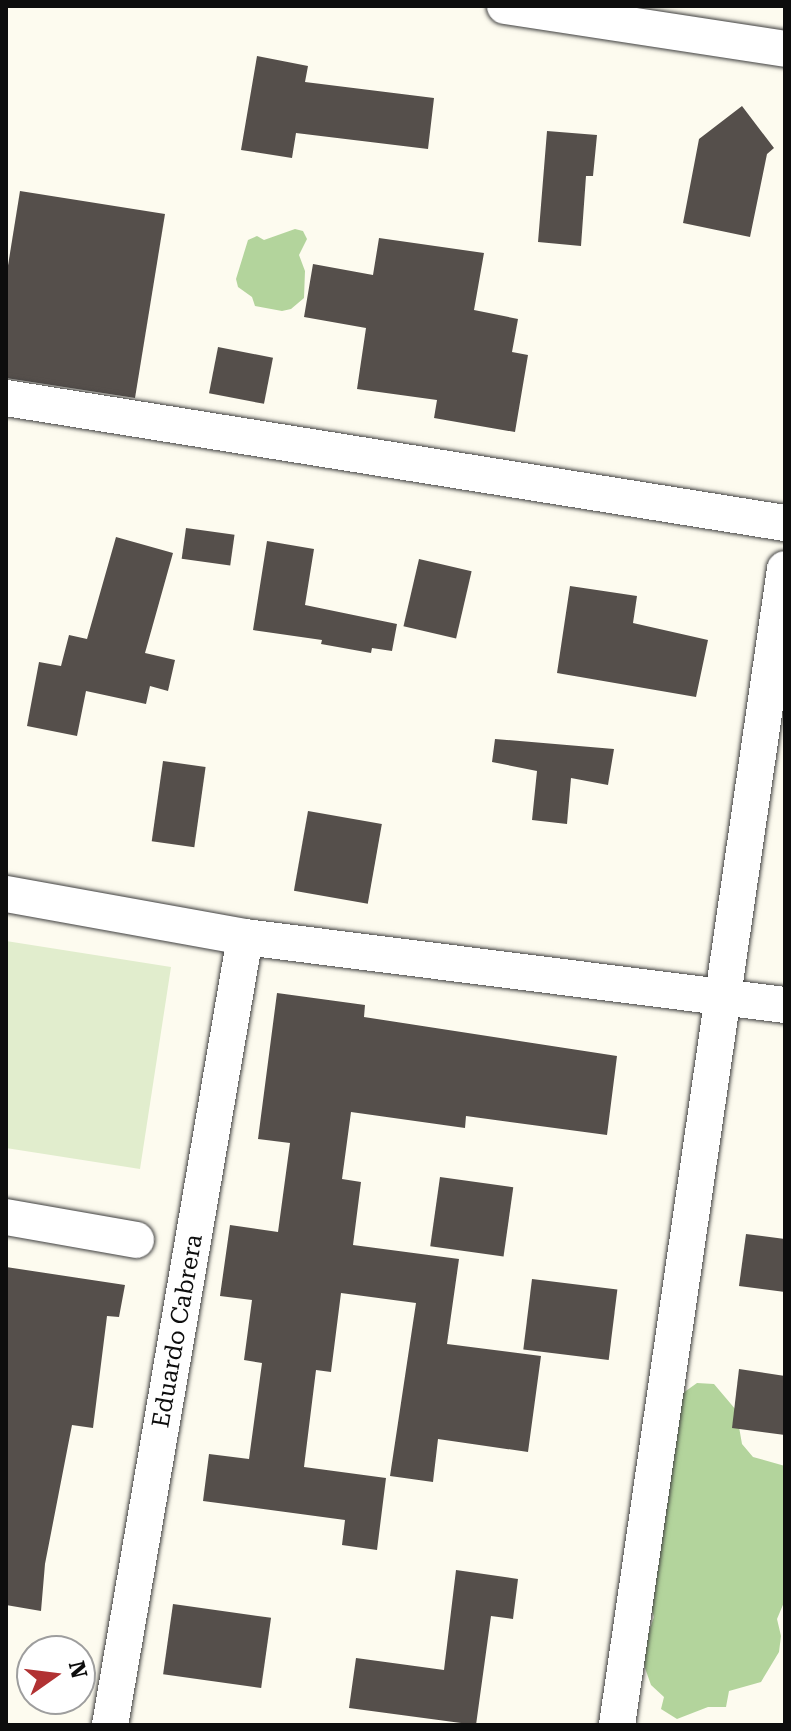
<!DOCTYPE html>
<html>
<head>
<meta charset="utf-8">
<style>
	body { margin:0 }
	#map { position:relative; width:791px; height:1731px; overflow:hidden; background:#fdfbef; font-family:"Roboto Serif",serif }
	div>[style] { position:absolute }
	.forest>* { inset:0; background:#b3d49c }
	.pitch>* { inset:0; background:#e1edcd }
	.building>* { inset:0; background:#554f4b; transform-origin:0 0 }
	.roads { filter:drop-shadow(0 0 2px #404040) drop-shadow(0 0 2px #404040) }
	.minor>* { height:36px; margin:-18px; padding:0 18px; transform-origin:18px; border-radius:18px; background:#fff }
	span { translate:-50% -50%; white-space:nowrap; text-align:center; line-height:1.15; -webkit-text-stroke:8px #fff; paint-order:stroke }
	.street-label { font-size:24px; color:#0d0d0d }
	.frame { position:absolute; inset:0; border:8px solid #0d0d0d; pointer-events:none }
	.north { position:absolute; left:16px; top:1635px; width:80px; height:80px; box-sizing:border-box; background:#fff; border:2px solid #9e9e9e; border-radius:50%; rotate:76deg; font-size:22px; font-weight:700; line-height:32px; text-align:center; color:#0d0d0d }
	.north::after { content:''; display:block; margin:auto; width:28px; height:36px; background:#b13233; clip-path:polygon(50% 0,100% 100%,50% 72%,0 100%) }
</style>
</head>
<body>
<div id="map">
	<div class="forest">
		<div style="clip-path:polygon(295px 229px,303px 231px,307px 239px,299px 255px,305px 271px,304px 298px,291px 309px,282px 311px,255px 306px,252px 297px,238px 287px,236px 279px,248px 240px,257px 236px,264px 240px)"></div>
		<div style="clip-path:polygon(697px 1383px,714px 1384px,736px 1410px,742px 1444px,753px 1457px,785px 1466px,785px 1600px,777px 1619px,781px 1636px,779px 1652px,761px 1682px,729px 1691px,726px 1707px,708px 1707px,677px 1719px,661px 1709px,664px 1697px,651px 1685px,645px 1668px,642px 1651px,654px 1617px,643px 1583px,683px 1393px)"></div>
	</div>
	<div class="pitch">
		<div style="clip-path:polygon(6px 941px,171px 967px,140px 1169px,6px 1148px)"></div>
	</div>
	<div class="building">
		<div style="clip-path:polygon(257px 56px,308px 66px,305px 82px,434px 98px,428px 149px,296px 133px,292px 158px,241px 150px)"></div>
		<div style="clip-path:polygon(742px 106px,774px 148px,767px 154px,750px 237px,683px 223px,699px 139px)"></div>
		<div style="clip-path:polygon(547px 131px,597px 135px,593px 176px,586px 176px,581px 246px,538px 242px)"></div>
		<div style="clip-path:polygon(20px 191px,165px 214px,135px 398px,6px 378px,6px 278px)"></div>
		<div style="clip-path:polygon(379px 238px,484px 253px,474px 310px,518px 319px,512px 352px,528px 355px,515px 432px,434px 418px,437px 400px,357px 389px,366px 328px,304px 317px,313px 264px,373px 275px)"></div>
		<div style="left:218px;top:347px;width:56px;height:47px;rotate:11deg"></div>
		<div style="left:186px;top:528px;width:49px;height:31px;rotate:8deg"></div>
		<div style="clip-path:polygon(116px 537px,173px 553px,145px 653px,175px 660px,168px 691px,150px 686px,146px 704px,86px 691px,77px 736px,27px 726px,39px 662px,61px 666px,69px 635px,87px 639px)"></div>
		<div style="clip-path:polygon(267px 541px,314px 549px,305px 605px,397px 624px,392px 651px,372px 648px,371px 653px,321px 644px,322px 640px,253px 630px)"></div>
		<div style="left:419px;top:559px;width:54px;height:69px;rotate:13deg"></div>
		<div style="clip-path:polygon(570px 586px,637px 596px,633px 623px,708px 640px,696px 697px,557px 673px)"></div>
		<div style="clip-path:polygon(495px 739px,614px 749px,608px 785px,571px 778px,567px 824px,532px 820px,537px 771px,492px 762px)"></div>
		<div style="left:163px;top:761px;width:43px;height:81px;rotate:8deg"></div>
		<div style="left:308px;top:811px;width:75px;height:81px;rotate:10deg"></div>
		<div style="clip-path:polygon(277px 993px,365px 1005px,364px 1017px,617px 1056px,607px 1135px,466px 1116px,465px 1128px,351px 1112px,342px 1179px,361px 1182px,353px 1245px,459px 1259px,447px 1344px,541px 1356px,528px 1452px,438px 1439px,433px 1482px,390px 1476px,416px 1303px,341px 1293px,331px 1372px,316px 1370px,304px 1467px,386px 1478px,377px 1550px,342px 1545px,345px 1520px,203px 1501px,209px 1454px,249px 1459px,262px 1363px,244px 1360px,252px 1300px,220px 1296px,230px 1225px,278px 1232px,290px 1143px,258px 1139px)"></div>
		<div style="left:440px;top:1177px;width:74px;height:70px;rotate:8deg"></div>
		<div style="clip-path:polygon(746px 1234px,785px 1239px,785px 1292px,739px 1286px)"></div>
		<div style="clip-path:polygon(6px 1267px,125px 1285px,119px 1317px,107px 1316px,93px 1428px,72px 1425px,45px 1564px,41px 1611px,6px 1605px)"></div>
		<div style="left:532px;top:1279px;width:86px;height:71px;rotate:7deg"></div>
		<div style="clip-path:polygon(739px 1369px,785px 1376px,785px 1435px,732px 1428px)"></div>
		<div style="clip-path:polygon(456px 1570px,518px 1579px,513px 1619px,491px 1616px,476px 1725px,349px 1708px,356px 1658px,444px 1670px)"></div>
		<div style="left:173px;top:1604px;width:99px;height:71px;rotate:8deg"></div>
	</div>
	<div class="roads">
		<div class="minor">
			<div style="left:505px;top:6px;width:283px;rotate:8.7deg"></div>
			<div style="left:6px;top:398px;width:789px;rotate:9.12deg"></div>
			<div style="left:6px;top:894px;width:243px;rotate:10.2deg"></div>
			<div style="left:245px;top:937px;width:544px;rotate:7.18deg"></div>
			<div style="left:6px;top:1217px;width:132px;rotate:10deg"></div>
			<div style="left:110px;top:1725px;width:799px;rotate:-80.28deg"></div>
			<div style="left:617px;top:1725px;width:1168px;rotate:-81.73deg"></div>
		</div>
	</div>
	<div class="street-label">
		<span style="left:178px;top:1331px;rotate:-80deg">Eduardo Cabrera</span>
	</div>
	<div class="frame"></div>
	<div class="north">N</div>
</div>
</body>
</html>
